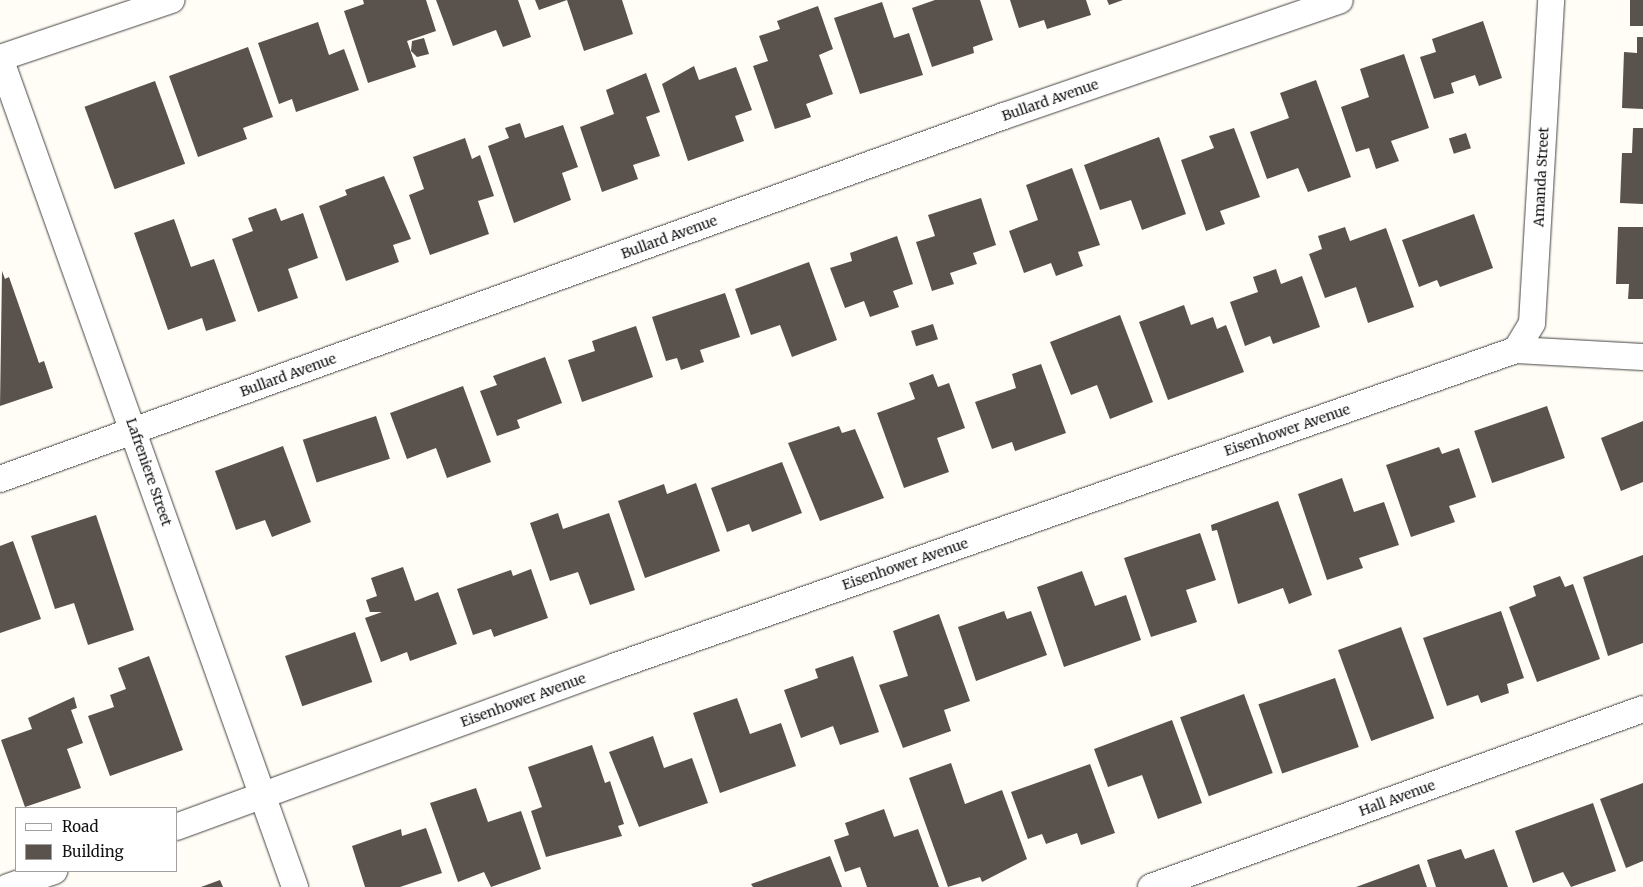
<!DOCTYPE html>
<html>
<head>
<meta charset="utf-8">
<style>
	body { margin:0 }
	#map { position:relative; width:1643px; height:887px; overflow:hidden; background:#fffdf5; font-family:Merriweather,serif }
	div>[style] { position:absolute }
	.building>* { inset:0; background:#5a524d; transform-origin:0 0 }
	.roads { filter:drop-shadow(0 0 1px #444) drop-shadow(0 0 1px #444) }
	.street>* { height:26px; margin:-13px; padding:0 13px; transform-origin:13px; border-radius:13px; background:#fff }
	span { translate:-50% -50%; white-space:nowrap; text-align:center; line-height:1.15; -webkit-text-stroke:5px #fff; paint-order:stroke }
	.street-label { font-size:14px; color:#111 }
	.legend { position:absolute; left:15px; top:807px; width:162px; height:65px; box-sizing:border-box; background:#fff; border:1px solid #a0a0a0; margin:0; padding:6px 9px; list-style:none; font-size:15px; color:#111 }
	.legend li { display:flex; align-items:center; gap:10px; height:25px }
	.legend b { width:25px; border:1px solid #a0a0a0 }
</style>
</head>
<body>
<div id="map">
	<div class="building">
		<div style="clip-path:polygon(363px 0,426px 0,436px 31px,407px 41px,416px 67px,368px 83px,344px 11px,364px 4px)"></div>
		<div style="clip-path:polygon(436px 0,518px 0,531px 37px,503px 47px,496px 30px,453px 46px)"></div>
		<div style="clip-path:polygon(535px 0,622px 0,633px 34px,584px 51px,567px 0,539px 10px)"></div>
		<div style="clip-path:polygon(935px 0,980px 0,993px 40px,973px 47px,974px 53px,932px 67px,912px 8px)"></div>
		<div style="clip-path:polygon(1010px 0,1086px 0,1091px 15px,1047px 29px,1044px 20px,1019px 28px)"></div>
		<div style="clip-path:polygon(1107px 0,1123px 0,1109px 5px)"></div>
		<div style="left:1630px;top:0;width:13px;height:26px"></div>
		<div style="clip-path:polygon(882px 2px,894px 38px,909px 33px,923px 75px,860px 94px,834px 18px)"></div>
		<div style="clip-path:polygon(818px 6px,833px 49px,819px 55px,833px 94px,806px 104px,811px 117px,775px 129px,753px 66px,768px 61px,759px 36px,780px 29px,777px 21px)"></div>
		<div style="clip-path:polygon(1483px 21px,1502px 78px,1479px 86px,1475px 75px,1451px 83px,1454px 93px,1434px 99px,1420px 57px,1436px 52px,1432px 39px)"></div>
		<div style="clip-path:polygon(318px 22px,329px 55px,344px 49px,359px 90px,296px 112px,292px 99px,279px 104px,258px 43px)"></div>
		<div style="clip-path:polygon(1637px 37px,1643px 37px,1643px 109px,1622px 108px,1624px 52px,1637px 53px)"></div>
		<div style="clip-path:polygon(424px 38px,429px 54px,417px 57px,411px 51px,412px 41px)"></div>
		<div style="clip-path:polygon(248px 47px,273px 117px,243px 128px,247px 139px,198px 157px,169px 76px)"></div>
		<div style="clip-path:polygon(1404px 54px,1429px 128px,1391px 141px,1399px 161px,1376px 169px,1369px 148px,1356px 152px,1341px 107px,1369px 97px,1360px 69px)"></div>
		<div style="clip-path:polygon(694px 66px,699px 80px,736px 67px,752px 110px,735px 116px,744px 141px,688px 161px,662px 84px)"></div>
		<div style="clip-path:polygon(646px 73px,660px 112px,646px 117px,660px 156px,633px 165px,638px 179px,602px 192px,580px 127px,614px 114px,606px 90px)"></div>
		<div style="clip-path:polygon(1316px 80px,1351px 177px,1308px 192px,1298px 168px,1267px 179px,1250px 132px,1289px 118px,1280px 93px)"></div>
		<div style="left:155px;top:81px;width:88px;height:75px;rotate:70deg"></div>
		<div style="clip-path:polygon(520px 123px,525px 138px,563px 125px,578px 167px,562px 173px,571px 200px,514px 223px,488px 146px,509px 138px,505px 128px)"></div>
		<div style="clip-path:polygon(1234px 128px,1260px 197px,1220px 211px,1225px 224px,1206px 231px,1181px 160px,1214px 148px,1209px 136px)"></div>
		<div style="clip-path:polygon(1633px 128px,1643px 128px,1643px 204px,1620px 203px,1622px 153px,1632px 153px)"></div>
		<div style="left:1466px;top:133px;width:16px;height:18px;rotate:72deg"></div>
		<div style="clip-path:polygon(1159px 137px,1186px 214px,1142px 230px,1131px 200px,1100px 210px,1084px 165px)"></div>
		<div style="clip-path:polygon(465px 138px,472px 159px,480px 155px,494px 196px,478px 201px,489px 234px,430px 255px,409px 195px,424px 189px,413px 157px)"></div>
		<div style="clip-path:polygon(1072px 168px,1100px 245px,1078px 252px,1083px 266px,1056px 276px,1051px 263px,1024px 273px,1009px 231px,1038px 220px,1026px 185px)"></div>
		<div style="clip-path:polygon(384px 176px,411px 239px,393px 245px,399px 262px,346px 281px,319px 206px,347px 195px,345px 190px)"></div>
		<div style="clip-path:polygon(981px 198px,996px 245px,973px 253px,977px 264px,950px 273px,954px 284px,932px 291px,916px 242px,935px 236px,928px 215px)"></div>
		<div style="clip-path:polygon(276px 208px,281px 221px,303px 213px,318px 258px,288px 269px,298px 298px,258px 312px,232px 239px,253px 231px,248px 218px)"></div>
		<div style="clip-path:polygon(1474px 214px,1493px 268px,1440px 287px,1437px 280px,1419px 287px,1402px 240px)"></div>
		<div style="clip-path:polygon(174px 219px,191px 267px,214px 259px,236px 321px,206px 331px,202px 318px,168px 330px,134px 233px)"></div>
		<div style="clip-path:polygon(1345px 227px,1350px 241px,1386px 228px,1414px 307px,1368px 323px,1356px 287px,1325px 298px,1309px 254px,1322px 249px,1318px 236px)"></div>
		<div style="clip-path:polygon(1618px 227px,1643px 227px,1643px 299px,1628px 299px,1629px 284px,1616px 284px)"></div>
		<div style="clip-path:polygon(897px 236px,913px 284px,893px 291px,899px 307px,870px 317px,864px 301px,845px 308px,830px 268px,852px 261px,850px 253px)"></div>
		<div style="clip-path:polygon(809px 262px,837px 340px,792px 357px,780px 325px,751px 335px,735px 289px)"></div>
		<div style="clip-path:polygon(1276px 269px,1281px 284px,1302px 276px,1320px 327px,1273px 344px,1270px 336px,1245px 346px,1230px 302px,1258px 292px,1253px 277px)"></div>
		<div style="clip-path:polygon(2px 271px,5px 279px,9px 277px,39px 363px,44px 361px,53px 388px,0 406px)"></div>
		<div style="clip-path:polygon(725px 293px,740px 337px,700px 350px,704px 362px,681px 370px,677px 358px,666px 361px,652px 317px)"></div>
		<div style="clip-path:polygon(1184px 305px,1191px 325px,1213px 317px,1217px 329px,1226px 325px,1244px 372px,1168px 400px,1139px 322px)"></div>
		<div style="clip-path:polygon(1120px 315px,1153px 402px,1110px 419px,1097px 385px,1071px 395px,1050px 342px)"></div>
		<div style="left:933px;top:324px;width:16px;height:23px;rotate:72deg"></div>
		<div style="clip-path:polygon(636px 326px,653px 377px,582px 402px,568px 360px,595px 351px,592px 341px)"></div>
		<div style="clip-path:polygon(545px 357px,562px 403px,517px 420px,520px 428px,497px 436px,480px 391px,497px 385px,493px 376px)"></div>
		<div style="clip-path:polygon(1041px 364px,1066px 433px,1015px 451px,1012px 442px,992px 449px,975px 402px,1016px 388px,1012px 374px)"></div>
		<div style="clip-path:polygon(933px 374px,938px 387px,949px 383px,965px 428px,937px 438px,949px 472px,904px 488px,877px 413px,915px 399px,909px 383px)"></div>
		<div style="clip-path:polygon(463px 386px,491px 462px,447px 478px,436px 448px,407px 459px,390px 413px)"></div>
		<div style="left:1547px;top:406px;width:55px;height:77px;rotate:71deg"></div>
		<div style="left:376px;top:416px;width:45px;height:77px;rotate:72deg"></div>
		<div style="clip-path:polygon(1643px 421px,1643px 482px,1621px 491px,1601px 438px)"></div>
		<div style="clip-path:polygon(839px 426px,842px 433px,855px 429px,884px 498px,820px 521px,788px 443px)"></div>
		<div style="clip-path:polygon(283px 446px,311px 522px,272px 537px,265px 520px,236px 530px,215px 471px)"></div>
		<div style="clip-path:polygon(1439px 447px,1442px 454px,1459px 448px,1476px 497px,1449px 506px,1455px 522px,1411px 537px,1386px 465px)"></div>
		<div style="clip-path:polygon(782px 462px,802px 513px,752px 532px,749px 524px,727px 532px,711px 488px)"></div>
		<div style="clip-path:polygon(1342px 478px,1354px 512px,1384px 502px,1399px 545px,1359px 558px,1363px 568px,1327px 580px,1298px 494px)"></div>
		<div style="clip-path:polygon(696px 483px,720px 551px,645px 578px,618px 501px,664px 484px,667px 494px)"></div>
		<div style="clip-path:polygon(1278px 501px,1312px 595px,1289px 604px,1283px 588px,1238px 604px,1217px 530px,1212px 531px,1211px 525px)"></div>
		<div style="clip-path:polygon(558px 513px,563px 529px,609px 513px,635px 590px,590px 605px,578px 572px,550px 581px,530px 523px)"></div>
		<div style="clip-path:polygon(96px 515px,134px 630px,88px 645px,74px 603px,55px 609px,31px 536px)"></div>
		<div style="clip-path:polygon(1200px 533px,1216px 580px,1186px 590px,1197px 622px,1151px 637px,1124px 558px)"></div>
		<div style="clip-path:polygon(13px 541px,41px 619px,0 633px,0 546px)"></div>
		<div style="clip-path:polygon(1643px 555px,1643px 643px,1608px 656px,1583px 577px)"></div>
		<div style="clip-path:polygon(403px 567px,415px 601px,438px 592px,457px 644px,410px 661px,407px 652px,381px 662px,365px 618px,382px 612px,370px 612px,366px 600px,377px 596px,371px 578px)"></div>
		<div style="clip-path:polygon(531px 569px,548px 618px,494px 637px,491px 629px,473px 635px,457px 589px,511px 570px,513px 576px)"></div>
		<div style="clip-path:polygon(1082px 571px,1095px 606px,1126px 595px,1141px 640px,1064px 667px,1037px 587px)"></div>
		<div style="clip-path:polygon(1560px 576px,1565px 587px,1573px 584px,1600px 659px,1537px 682px,1509px 607px,1536px 596px,1533px 586px)"></div>
		<div style="clip-path:polygon(1004px 611px,1007px 619px,1031px 611px,1047px 655px,976px 681px,958px 627px)"></div>
		<div style="clip-path:polygon(1501px 611px,1524px 678px,1507px 684px,1509px 693px,1481px 703px,1478px 695px,1447px 706px,1423px 638px)"></div>
		<div style="clip-path:polygon(939px 614px,970px 701px,944px 710px,951px 731px,903px 748px,879px 685px,908px 676px,893px 631px)"></div>
		<div style="left:1401px;top:627px;width:97px;height:67px;rotate:70deg"></div>
		<div style="left:355px;top:632px;width:53px;height:74px;rotate:71deg"></div>
		<div style="clip-path:polygon(149px 656px,183px 750px,110px 776px,88px 716px,114px 707px,110px 695px,126px 689px,118px 668px)"></div>
		<div style="clip-path:polygon(853px 656px,879px 732px,840px 745px,833px 726px,801px 738px,784px 690px,818px 678px,815px 669px)"></div>
		<div style="left:1335px;top:678px;width:73px;height:81px;rotate:71deg"></div>
		<div style="left:1244px;top:694px;width:84px;height:68px;rotate:70deg"></div>
		<div style="clip-path:polygon(74px 697px,77px 708px,71px 710px,83px 743px,67px 749px,81px 788px,25px 807px,1px 740px,32px 729px,28px 718px)"></div>
		<div style="clip-path:polygon(737px 698px,750px 734px,781px 723px,796px 766px,720px 793px,693px 713px)"></div>
		<div style="clip-path:polygon(1172px 720px,1202px 803px,1158px 819px,1142px 775px,1108px 787px,1094px 749px)"></div>
		<div style="clip-path:polygon(653px 736px,664px 768px,692px 758px,708px 803px,639px 827px,609px 752px)"></div>
		<div style="clip-path:polygon(592px 745px,605px 783px,610px 781px,624px 824px,618px 826px,622px 836px,546px 857px,531px 811px,542px 807px,528px 767px)"></div>
		<div style="clip-path:polygon(951px 763px,965px 804px,1002px 790px,1027px 859px,982px 882px,980px 877px,948px 887px,909px 778px)"></div>
		<div style="clip-path:polygon(1090px 764px,1115px 833px,1081px 845px,1077px 833px,1046px 844px,1042px 834px,1028px 839px,1011px 792px)"></div>
		<div style="clip-path:polygon(1643px 783px,1643px 861px,1626px 868px,1600px 799px)"></div>
		<div style="clip-path:polygon(476px 788px,488px 822px,521px 811px,541px 869px,491px 887px,484px 872px,458px 882px,430px 803px)"></div>
		<div style="clip-path:polygon(1593px 803px,1616px 871px,1571px 887px,1563px 872px,1533px 883px,1515px 831px)"></div>
		<div style="clip-path:polygon(884px 809px,894px 837px,918px 829px,939px 887px,867px 887px,860px 867px,845px 872px,834px 840px,849px 835px,845px 823px)"></div>
		<div style="clip-path:polygon(426px 828px,442px 873px,400px 887px,365px 887px,352px 846px,401px 829px,402px 836px)"></div>
		<div style="clip-path:polygon(1461px 849px,1465px 859px,1494px 849px,1508px 887px,1436px 887px,1427px 860px)"></div>
		<div style="clip-path:polygon(830px 856px,842px 887px,753px 887px,751px 884px)"></div>
		<div style="clip-path:polygon(1419px 864px,1427px 887px,1356px 887px)"></div>
		<div style="clip-path:polygon(220px 880px,223px 887px,201px 887px)"></div>
	</div>
	<div class="roads">
		<div class="street">
			<div style="left:0;top:58px;width:880px;rotate:70.41deg"></div>
			<div style="left:0;top:58px;width:181px;rotate:-18.7deg"></div>
			<div style="left:1516px;top:350px;width:31px;rotate:-59deg"></div>
			<div style="left:1532px;top:323px;width:324px;rotate:-86.6deg"></div>
			<div style="left:0;top:479px;width:1068px;rotate:-19.88deg"></div>
			<div style="left:1004px;top:116px;width:355px;rotate:-19deg"></div>
			<div style="left:176px;top:827px;width:469px;rotate:-20.1deg"></div>
			<div style="left:616px;top:666px;width:954px;rotate:-19.35deg"></div>
			<div style="left:1516px;top:350px;width:127px;rotate:3.2deg"></div>
			<div style="left:8px;top:887px;width:49px;rotate:-19.2deg"></div>
			<div style="left:1151px;top:887px;width:523px;rotate:-19.89deg"></div>
		</div>
	</div>
	<div class="street-label">
		<span style="left:1050px;top:100px;rotate:-19deg">Bullard Avenue</span>
		<span style="left:1541px;top:177px;rotate:-87deg">Amanda Street</span>
		<span style="left:669px;top:237px;rotate:-20deg">Bullard Avenue</span>
		<span style="left:288px;top:375px;rotate:-20deg">Bullard Avenue</span>
		<span style="left:1287px;top:430px;rotate:-19deg">Eisenhower Avenue</span>
		<span style="left:149px;top:472px;rotate:71deg">Lafreniere Street</span>
		<span style="left:905px;top:564px;rotate:-19deg">Eisenhower Avenue</span>
		<span style="left:523px;top:700px;rotate:-20deg">Eisenhower Avenue</span>
		<span style="left:1397px;top:798px;rotate:-20deg">Hall Avenue</span>
	</div>
	<ul class="legend">
	<li><b style="height:6px;background:#fff"></b>Road</li>
	<li><b style="height:14px;background:#5a524d"></b>Building</li>
	</ul>
</div>
</body>
</html>
